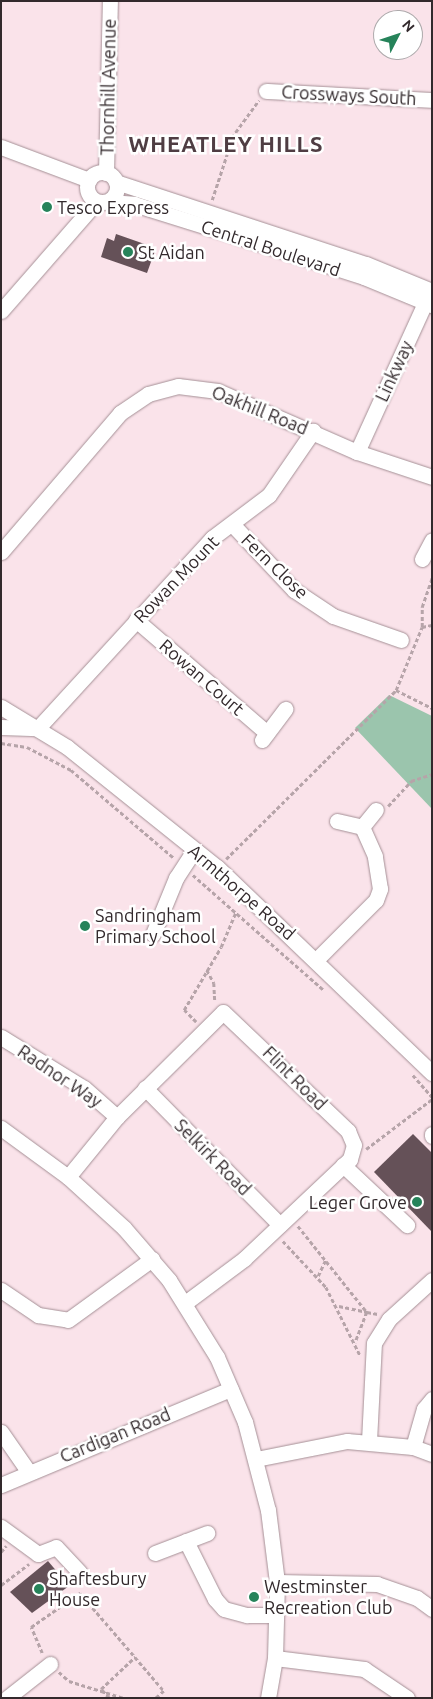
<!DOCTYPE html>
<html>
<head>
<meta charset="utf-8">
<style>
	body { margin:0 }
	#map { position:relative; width:433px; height:1699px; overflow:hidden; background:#fae3ea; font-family:Ubuntu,sans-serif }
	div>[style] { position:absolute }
	.green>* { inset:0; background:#9bc5ad }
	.building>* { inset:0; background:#655158 }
	.path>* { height:2.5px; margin-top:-1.25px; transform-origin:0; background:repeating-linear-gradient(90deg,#b6a4a9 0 4px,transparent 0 6.5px) }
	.roads { filter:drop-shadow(0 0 1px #a59096) drop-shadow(0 0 1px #a59096) }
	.minor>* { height:15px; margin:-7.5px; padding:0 7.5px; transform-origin:7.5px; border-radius:7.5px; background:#fff }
	.minor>.ring { margin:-7.5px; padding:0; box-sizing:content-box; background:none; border:15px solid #fff; border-radius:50% }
	.dots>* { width:14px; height:14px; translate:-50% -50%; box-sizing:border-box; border:2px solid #fff; border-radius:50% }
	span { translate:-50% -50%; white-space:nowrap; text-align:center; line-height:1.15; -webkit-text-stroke:5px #fff; paint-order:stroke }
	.street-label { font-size:18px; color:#32292c }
	.poi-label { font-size:18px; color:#32292c }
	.left { translate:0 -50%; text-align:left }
	.right { translate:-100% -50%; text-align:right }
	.district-label { font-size:22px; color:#4f3d43; font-weight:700; letter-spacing:1px }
	.frame { position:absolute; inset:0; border:2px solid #32292c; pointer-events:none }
	.north { position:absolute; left:373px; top:10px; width:50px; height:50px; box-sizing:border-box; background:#fff; border:1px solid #ada9ab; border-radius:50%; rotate:49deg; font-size:14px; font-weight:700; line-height:20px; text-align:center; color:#32292c }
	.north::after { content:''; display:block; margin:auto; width:18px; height:22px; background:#26835a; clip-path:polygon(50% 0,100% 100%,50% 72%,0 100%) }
</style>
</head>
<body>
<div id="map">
	<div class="green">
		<div style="clip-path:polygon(389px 695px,432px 716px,432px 809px,355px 728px)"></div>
	</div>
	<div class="building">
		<div style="clip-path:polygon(116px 234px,156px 248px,147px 273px,101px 257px,107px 238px,114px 241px)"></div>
		<div style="clip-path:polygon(413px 1134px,432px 1153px,432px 1232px,374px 1172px)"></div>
		<div style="clip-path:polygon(48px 1561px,69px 1586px,32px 1613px,10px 1592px)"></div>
	</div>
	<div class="path">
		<div style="left:212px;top:200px;width:48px;rotate:-71.9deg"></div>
		<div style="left:227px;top:154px;width:7px;rotate:-117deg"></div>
		<div style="left:224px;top:148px;width:59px;rotate:-53.9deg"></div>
		<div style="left:422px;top:627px;width:10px;rotate:-11deg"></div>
		<div style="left:396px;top:690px;width:40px;rotate:26.6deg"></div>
		<div style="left:1px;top:743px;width:26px;rotate:9deg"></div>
		<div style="left:27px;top:747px;width:50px;rotate:27.6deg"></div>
		<div style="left:71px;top:770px;width:135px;rotate:40.5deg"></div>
		<div style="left:388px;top:806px;width:34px;rotate:-47deg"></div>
		<div style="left:411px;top:781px;width:22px;rotate:-18deg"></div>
		<div style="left:226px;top:859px;width:240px;rotate:-44.8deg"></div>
		<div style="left:396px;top:690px;width:68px;rotate:-67.6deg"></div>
		<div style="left:422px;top:627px;width:20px;rotate:-90deg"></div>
		<div style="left:422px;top:607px;width:31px;rotate:-71deg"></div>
		<div style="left:193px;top:875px;width:174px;rotate:41.3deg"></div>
		<div style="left:207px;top:970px;width:15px;rotate:62deg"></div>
		<div style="left:214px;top:983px;width:18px;rotate:87deg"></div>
		<div style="left:196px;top:1022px;width:17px;rotate:-135deg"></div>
		<div style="left:184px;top:1010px;width:73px;rotate:-59.6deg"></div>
		<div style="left:221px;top:947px;width:38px;rotate:-67deg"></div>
		<div style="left:413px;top:1075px;width:29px;rotate:49deg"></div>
		<div style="left:366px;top:1149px;width:83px;rotate:-37.1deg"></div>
		<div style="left:298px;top:1226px;width:110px;rotate:51.3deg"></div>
		<div style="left:367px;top:1312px;width:11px;rotate:10deg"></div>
		<div style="left:283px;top:1241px;width:63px;rotate:46.9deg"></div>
		<div style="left:326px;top:1287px;width:76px;rotate:63.4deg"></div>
		<div style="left:318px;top:1276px;width:19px;rotate:-65deg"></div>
		<div style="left:339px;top:1306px;width:29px;rotate:12deg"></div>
		<div style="left:367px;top:1312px;width:33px;rotate:111deg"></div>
		<div style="left:1px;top:1552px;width:8px;rotate:-50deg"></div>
		<div style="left:1px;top:1585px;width:35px;rotate:-37deg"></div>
		<div style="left:42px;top:1653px;width:28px;rotate:-113deg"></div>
		<div style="left:31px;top:1627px;width:60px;rotate:-34.8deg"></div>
		<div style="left:80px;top:1593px;width:84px;rotate:49.3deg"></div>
		<div style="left:59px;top:1672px;width:13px;rotate:42deg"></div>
		<div style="left:69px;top:1681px;width:58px;rotate:17.2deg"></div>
		<div style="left:109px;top:1698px;width:12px;rotate:-132deg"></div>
		<div style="left:101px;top:1689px;width:47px;rotate:-43.3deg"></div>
		<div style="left:135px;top:1657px;width:45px;rotate:49.5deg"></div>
		<div style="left:164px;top:1691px;width:11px;rotate:139deg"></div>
	</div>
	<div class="roads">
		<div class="minor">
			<div style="left:266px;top:91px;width:166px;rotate:3.1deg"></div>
			<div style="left:1px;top:147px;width:94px;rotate:20.6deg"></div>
			<div class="ring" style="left:87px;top:172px;width:15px;height:15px"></div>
			<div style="left:106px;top:173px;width:172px;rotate:-88.7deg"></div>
			<div style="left:116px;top:182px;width:263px;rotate:18.2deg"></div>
			<div style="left:366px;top:264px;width:71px;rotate:22.2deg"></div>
			<div style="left:108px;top:202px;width:26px;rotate:4deg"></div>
			<div style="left:134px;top:204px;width:104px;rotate:17.4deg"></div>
			<div style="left:233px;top:235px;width:138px;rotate:17.8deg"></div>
			<div style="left:364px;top:277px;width:74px;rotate:22.4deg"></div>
			<div style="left:1px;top:311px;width:145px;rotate:-48.9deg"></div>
			<div style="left:357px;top:452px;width:174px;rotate:-65.5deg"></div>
			<div style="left:232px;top:524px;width:91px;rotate:46.8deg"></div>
			<div style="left:294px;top:590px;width:47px;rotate:33.7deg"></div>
			<div style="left:333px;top:616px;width:72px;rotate:19.4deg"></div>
			<div style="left:1px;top:552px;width:183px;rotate:-49.4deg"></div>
			<div style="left:120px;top:413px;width:34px;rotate:-34deg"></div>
			<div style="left:148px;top:394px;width:31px;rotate:-15deg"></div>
			<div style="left:178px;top:386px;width:40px;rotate:7.1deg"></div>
			<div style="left:218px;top:391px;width:152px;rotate:23.7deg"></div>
			<div style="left:357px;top:452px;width:79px;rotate:18.4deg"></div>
			<div style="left:422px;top:559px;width:21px;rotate:-62deg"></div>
			<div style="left:136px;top:620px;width:173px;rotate:40.8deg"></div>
			<div style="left:1px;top:707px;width:77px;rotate:31.2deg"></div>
			<div style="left:67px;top:747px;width:192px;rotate:38.7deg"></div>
			<div style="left:217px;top:867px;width:298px;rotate:43.8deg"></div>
			<div style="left:1px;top:727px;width:37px;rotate:2deg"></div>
			<div style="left:38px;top:728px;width:258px;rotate:-47.5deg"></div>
			<div style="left:212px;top:538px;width:71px;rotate:-37deg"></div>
			<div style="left:269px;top:495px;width:78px;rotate:-55.5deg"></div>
			<div style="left:262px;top:740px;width:39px;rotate:-53deg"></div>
			<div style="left:337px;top:821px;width:26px;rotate:13deg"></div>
			<div style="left:362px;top:827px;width:22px;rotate:-51deg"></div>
			<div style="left:153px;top:934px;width:61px;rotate:-67.7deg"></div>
			<div style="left:176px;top:878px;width:33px;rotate:-57deg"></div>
			<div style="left:317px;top:959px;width:83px;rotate:-45deg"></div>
			<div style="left:376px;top:900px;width:12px;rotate:-70deg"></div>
			<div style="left:380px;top:889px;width:33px;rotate:-99deg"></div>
			<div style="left:375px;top:856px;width:32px;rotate:-114deg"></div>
			<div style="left:1px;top:1037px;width:97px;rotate:31.6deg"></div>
			<div style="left:84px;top:1088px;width:44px;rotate:41.3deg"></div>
			<div style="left:145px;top:1088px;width:192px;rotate:45.4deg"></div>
			<div style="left:1px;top:1128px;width:83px;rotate:36.2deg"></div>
			<div style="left:68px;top:1177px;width:76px;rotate:42.3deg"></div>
			<div style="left:124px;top:1228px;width:69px;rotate:49.1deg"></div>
			<div style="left:169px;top:1280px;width:91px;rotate:58.1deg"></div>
			<div style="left:217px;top:1357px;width:71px;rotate:66.7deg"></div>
			<div style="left:245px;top:1422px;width:91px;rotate:75.4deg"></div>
			<div style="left:268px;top:1510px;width:73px;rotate:82.9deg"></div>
			<div style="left:277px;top:1582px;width:76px;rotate:91.5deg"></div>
			<div style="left:275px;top:1658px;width:41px;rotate:99.9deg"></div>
			<div style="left:432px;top:1134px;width:2px;rotate:90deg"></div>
			<div style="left:343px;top:1165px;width:88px;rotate:43.2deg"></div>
			<div style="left:68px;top:1177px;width:77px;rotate:-50.8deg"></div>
			<div style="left:117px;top:1117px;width:149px;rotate:-44.7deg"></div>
			<div style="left:223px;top:1012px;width:173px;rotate:43.6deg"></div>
			<div style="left:348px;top:1131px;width:15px;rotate:67deg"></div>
			<div style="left:354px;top:1145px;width:15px;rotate:106deg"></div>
			<div style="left:350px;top:1159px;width:146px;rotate:136.7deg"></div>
			<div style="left:244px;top:1259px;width:74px;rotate:143.3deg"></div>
			<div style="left:1px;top:1290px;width:45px;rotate:34deg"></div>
			<div style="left:38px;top:1315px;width:30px;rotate:9deg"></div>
			<div style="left:68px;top:1320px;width:104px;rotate:-36deg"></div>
			<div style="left:1px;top:1432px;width:47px;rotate:55.3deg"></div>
			<div style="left:369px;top:1441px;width:98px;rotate:-87.1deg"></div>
			<div style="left:374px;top:1343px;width:28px;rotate:-58deg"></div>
			<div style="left:389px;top:1319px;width:58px;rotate:-42.2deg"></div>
			<div style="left:413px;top:1447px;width:40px;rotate:-74deg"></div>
			<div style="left:424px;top:1409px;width:13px;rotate:-51deg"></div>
			<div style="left:256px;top:1459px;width:93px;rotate:-11.2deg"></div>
			<div style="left:347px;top:1441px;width:66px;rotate:5.2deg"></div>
			<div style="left:413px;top:1447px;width:20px;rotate:20deg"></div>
			<div style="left:1px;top:1485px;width:249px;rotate:-22.7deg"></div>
			<div style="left:1px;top:1527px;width:46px;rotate:36.1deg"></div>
			<div style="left:38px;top:1554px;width:19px;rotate:-21deg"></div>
			<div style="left:56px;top:1547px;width:35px;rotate:47deg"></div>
			<div style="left:186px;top:1541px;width:65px;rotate:63.4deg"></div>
			<div style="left:215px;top:1599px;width:13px;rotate:48deg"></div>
			<div style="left:224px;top:1609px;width:24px;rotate:15deg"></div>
			<div style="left:247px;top:1615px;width:29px"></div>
			<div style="left:155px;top:1553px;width:56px;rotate:-21deg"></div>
			<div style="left:277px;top:1582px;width:100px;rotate:1.1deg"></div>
			<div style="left:377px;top:1584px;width:42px;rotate:19.3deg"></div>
			<div style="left:417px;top:1598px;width:19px;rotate:36deg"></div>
			<div style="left:275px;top:1658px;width:90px;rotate:7deg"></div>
			<div style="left:364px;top:1669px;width:52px;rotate:34deg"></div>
			<div style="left:7px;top:1698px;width:55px;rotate:-38.3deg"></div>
		</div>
	</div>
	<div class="dots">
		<div style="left:47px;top:207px;background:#26835a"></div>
		<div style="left:128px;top:252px;background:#26835a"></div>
		<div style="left:85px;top:926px;background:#26835a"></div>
		<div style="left:417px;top:1202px;background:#26835a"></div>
		<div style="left:39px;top:1589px;background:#26835a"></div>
		<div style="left:254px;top:1597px;background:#26835a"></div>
	</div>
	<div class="street-label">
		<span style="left:108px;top:87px;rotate:-89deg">Thornhill Avenue</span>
		<span style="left:349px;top:95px;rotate:3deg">Crossways South</span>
		<span style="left:271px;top:248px;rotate:18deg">Central Boulevard</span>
		<span style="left:394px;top:371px;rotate:-65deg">Linkway</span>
		<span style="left:260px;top:410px;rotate:22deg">Oakhill Road</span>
		<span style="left:275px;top:566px;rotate:44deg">Fern Close</span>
		<span style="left:176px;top:579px;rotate:-46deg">Rowan Mount</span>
		<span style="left:202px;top:677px;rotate:41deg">Rowan Court</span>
		<span style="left:242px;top:892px;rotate:41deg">Armthorpe Road</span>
		<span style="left:60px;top:1076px;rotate:34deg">Radnor Way</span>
		<span style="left:295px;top:1078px;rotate:45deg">Flint Road</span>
		<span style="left:213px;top:1157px;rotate:45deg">Selkirk Road</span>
		<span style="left:115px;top:1435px;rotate:-22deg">Cardigan Road</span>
	</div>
	<div class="poi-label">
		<span class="left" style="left:57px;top:207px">Tesco Express</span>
		<span class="left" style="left:138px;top:252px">St Aidan</span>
		<span class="left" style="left:95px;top:926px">Sandringham<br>Primary School</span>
		<span class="right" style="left:407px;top:1202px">Leger Grove</span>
		<span class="left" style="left:49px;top:1589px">Shaftesbury<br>House</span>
		<span class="left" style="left:264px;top:1597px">Westminster<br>Recreation Club</span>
	</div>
	<div class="district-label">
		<span style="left:226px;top:144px">WHEATLEY HILLS</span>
	</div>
	<div class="frame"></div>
	<div class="north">N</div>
</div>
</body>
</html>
